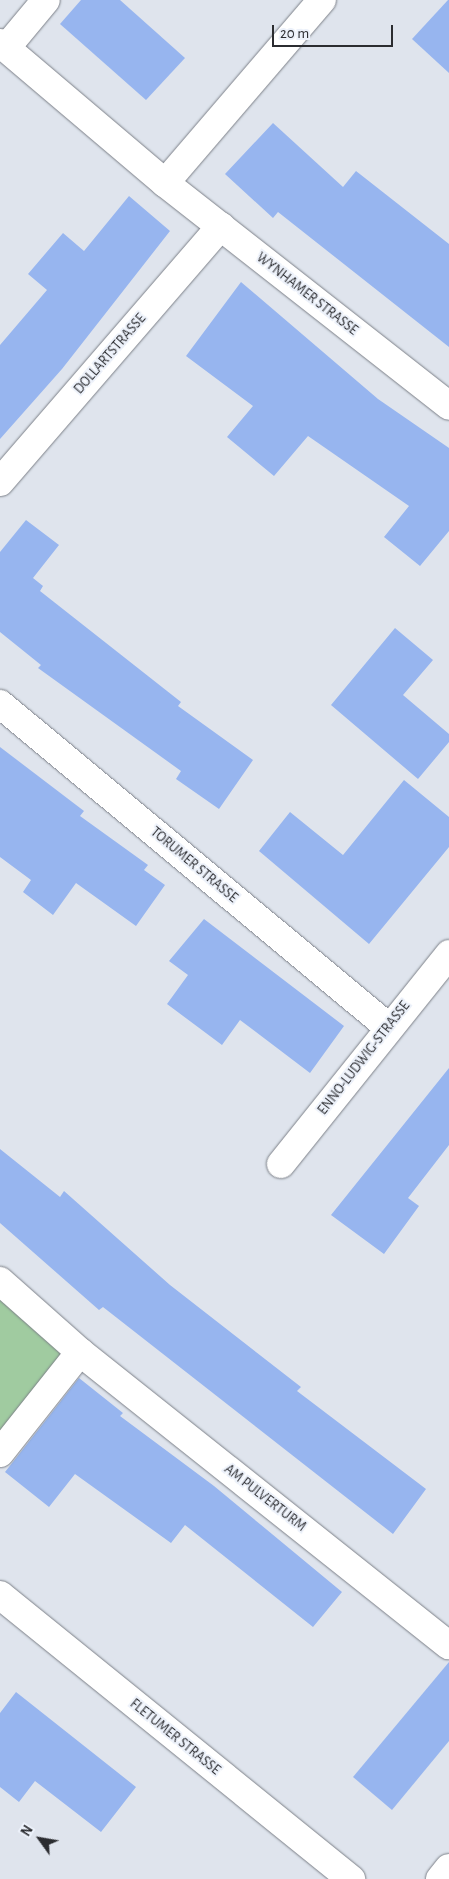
<!DOCTYPE html>
<html>
<head>
<meta charset="utf-8">
<style>
	body { margin:0 }
	#map { position:relative; width:449px; height:1879px; overflow:hidden; background:#dfe4ed; font-family:"Alegreya Sans",sans-serif }
	div>[style] { position:absolute }
	.green>* { inset:0; background:#a0cba0 }
	.building>* { inset:0; background:#97b5ef }
	.roads { filter:drop-shadow(0 0 1px #7c8088) drop-shadow(0 0 1px #7c8088) }
	.minor>* { height:28px; margin:-14px; padding:0 14px; transform-origin:14px; border-radius:14px; background:#fff }
	span { translate:-50% -50%; white-space:nowrap; text-align:center; line-height:1.15; -webkit-text-stroke:4px #ecf1fa; paint-order:stroke }
	.street-label { font-size:14px; color:#2b2c30 }
	.north { position:absolute; left:15px; top:1814px; width:50px; height:50px; -webkit-text-stroke:4px #ecf1fa; paint-order:stroke; rotate:302deg; font-size:14px; font-weight:700; line-height:20px; text-align:center; color:#2b2c30 }
	.north::after { content:''; display:block; margin:auto; width:18px; height:22px; background:#2b2c30; clip-path:polygon(50% 0,100% 100%,50% 72%,0 100%) }
	.scale { position:absolute; left:272px; top:25px; width:121px; height:22px; box-sizing:border-box; border:2px solid #2b2c30; border-top:0; padding-left:6px; font-size:15px; line-height:18px; white-space:nowrap; color:#2b2c30; -webkit-text-stroke:4px #ecf1fa; paint-order:stroke }
</style>
</head>
<body>
<div id="map">
	<div class="green">
		<div style="clip-path:polygon(0 1281px,80px 1352px,0 1453px)"></div>
	</div>
	<div class="building">
		<div style="clip-path:polygon(81px 0,120px 0,185px 58px,146px 100px,60px 24px)"></div>
		<div style="clip-path:polygon(448px 0,449px 0,449px 73px,412px 39px)"></div>
		<div style="clip-path:polygon(273px 123px,343px 187px,356px 171px,449px 244px,449px 347px,278px 212px,273px 218px,225px 174px)"></div>
		<div style="clip-path:polygon(129px 196px,170px 231px,62px 369px,0 439px,0 345px,47px 290px,28px 274px,63px 233px,84px 251px)"></div>
		<div style="clip-path:polygon(241px 282px,378px 399px,449px 448px,449px 531px,420px 566px,384px 537px,409px 506px,308px 436px,274px 476px,227px 437px,253px 406px,186px 356px)"></div>
		<div style="clip-path:polygon(26px 520px,59px 545px,33px 578px,43px 586px,40px 591px,181px 702px,178px 706px,253px 760px,219px 809px,176px 779px,181px 771px,38px 668px,41px 665px,0 632px,0 552px)"></div>
		<div style="clip-path:polygon(395px 628px,433px 660px,403px 695px,449px 734px,449px 742px,418px 779px,331px 705px)"></div>
		<div style="clip-path:polygon(0 747px,84px 811px,80px 816px,148px 865px,144px 870px,165px 885px,136px 926px,76px 883px,53px 915px,23px 892px,31px 880px,0 857px)"></div>
		<div style="clip-path:polygon(404px 780px,449px 817px,449px 847px,369px 944px,259px 851px,290px 812px,343px 855px)"></div>
		<div style="clip-path:polygon(204px 919px,344px 1026px,310px 1073px,240px 1020px,222px 1045px,167px 1004px,188px 975px,169px 961px)"></div>
		<div style="clip-path:polygon(449px 1068px,449px 1145px,408px 1198px,419px 1206px,384px 1254px,331px 1215px)"></div>
		<div style="clip-path:polygon(0 1149px,60px 1197px,64px 1191px,170px 1285px,301px 1387px,297px 1391px,426px 1489px,393px 1534px,103px 1307px,99px 1310px,0 1223px)"></div>
		<div style="clip-path:polygon(79px 1378px,123px 1413px,120px 1416px,214px 1486px,342px 1592px,313px 1627px,185px 1525px,171px 1543px,75px 1474px,49px 1507px,5px 1472px)"></div>
		<div style="clip-path:polygon(449px 1662px,449px 1741px,392px 1810px,353px 1777px)"></div>
		<div style="clip-path:polygon(16px 1692px,136px 1787px,101px 1832px,35px 1781px,19px 1802px,0 1787px,0 1713px)"></div>
	</div>
	<div class="roads">
		<div class="minor">
			<div style="left:0;top:43px;width:216px;rotate:40.3deg"></div>
			<div style="left:165px;top:183px;width:361px;rotate:38.1deg"></div>
			<div style="left:6px;top:48px;width:62px;rotate:-50.2deg"></div>
			<div style="left:165px;top:183px;width:241px;rotate:-49.4deg"></div>
			<div style="left:0;top:482px;width:338px;rotate:-49.2deg"></div>
			<div style="left:0;top:704px;width:503px;rotate:39.76deg"></div>
			<div style="left:281px;top:1164px;width:269px;rotate:-51.3deg"></div>
			<div style="left:0;top:1281px;width:107px;rotate:41.6deg"></div>
			<div style="left:80px;top:1352px;width:471px;rotate:38.5deg"></div>
			<div style="left:0;top:1453px;width:129px;rotate:-51.6deg"></div>
			<div style="left:0;top:1595px;width:452px;rotate:39deg"></div>
			<div style="left:440px;top:1879px;width:14px;rotate:-51deg"></div>
		</div>
	</div>
	<div class="street-label">
		<span style="left:307px;top:294px;rotate:38deg">WYNHAMER STRASSE</span>
		<span style="left:110px;top:354px;rotate:-49deg">DOLLARTSTRASSE</span>
		<span style="left:194px;top:865px;rotate:40deg">TORUMER STRASSE</span>
		<span style="left:364px;top:1058px;rotate:-52deg">ENNO-LUDWIG-STRASSE</span>
		<span style="left:265px;top:1498px;rotate:38deg">AM PULVERTURM</span>
		<span style="left:175px;top:1737px;rotate:39deg">FLETUMER STRASSE</span>
	</div>
	<div class="north">N</div>
	<div class="scale">20 m</div>
</div>
</body>
</html>
